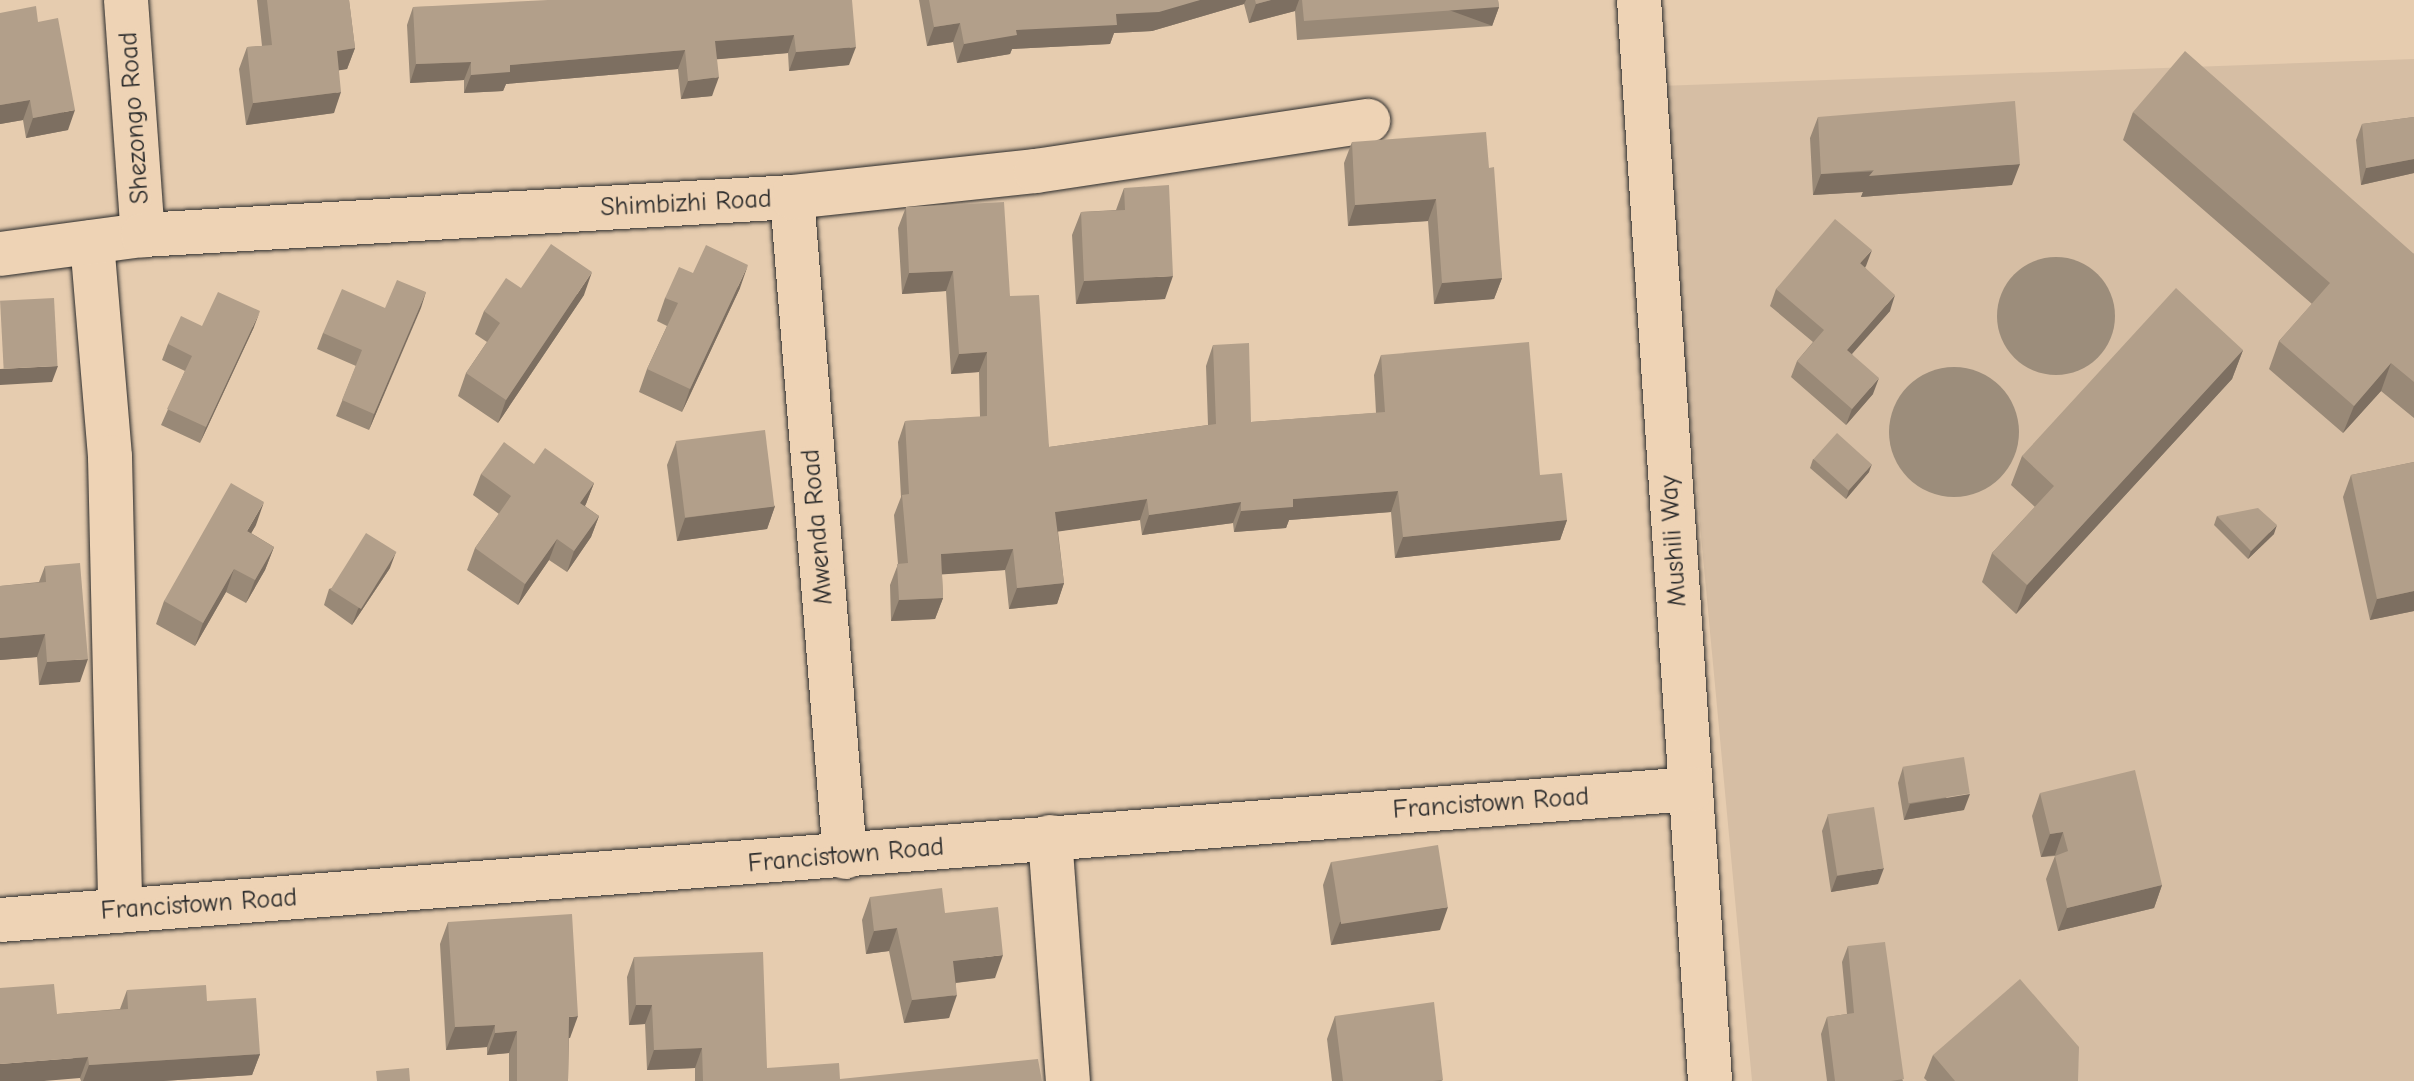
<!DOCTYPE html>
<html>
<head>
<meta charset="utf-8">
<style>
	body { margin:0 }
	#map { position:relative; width:2414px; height:1081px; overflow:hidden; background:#e6ccaf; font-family:"Comic Neue",sans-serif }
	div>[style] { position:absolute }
	.built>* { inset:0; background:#d6bea4 }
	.water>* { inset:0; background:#9c8d7b }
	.round { border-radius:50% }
	.roads { filter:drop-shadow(0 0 2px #2b2b2b) drop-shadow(0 0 2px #2b2b2b) }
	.minor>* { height:44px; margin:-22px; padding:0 22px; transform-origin:22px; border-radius:22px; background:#eed3b5 }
	.wall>* { inset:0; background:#998977 }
	.shaded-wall>* { inset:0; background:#7d6f61; transform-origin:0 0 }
	.building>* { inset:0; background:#b29f8a; transform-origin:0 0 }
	span { translate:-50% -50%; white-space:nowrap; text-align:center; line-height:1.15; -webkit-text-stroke:8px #eed3b5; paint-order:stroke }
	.street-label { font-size:26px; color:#2b2b2b }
</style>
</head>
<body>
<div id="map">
	<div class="built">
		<div style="clip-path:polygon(2414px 59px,2414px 1081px,1752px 1081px,1659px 86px)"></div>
	</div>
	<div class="water">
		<div class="round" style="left:1997px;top:257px;width:118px;height:118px"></div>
		<div class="round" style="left:1889px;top:367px;width:130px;height:130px"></div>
	</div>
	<div class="roads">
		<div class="minor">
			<div style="left:126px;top:0;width:236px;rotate:85.9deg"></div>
			<div style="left:1639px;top:0;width:1083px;rotate:86.24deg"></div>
			<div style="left:792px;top:197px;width:662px;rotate:85.41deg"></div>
			<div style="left:92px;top:242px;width:216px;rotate:85.2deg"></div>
			<div style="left:110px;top:457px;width:454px;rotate:88.7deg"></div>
			<div style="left:0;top:254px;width:144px;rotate:-7.6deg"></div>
			<div style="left:143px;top:235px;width:650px;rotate:-3.35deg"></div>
			<div style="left:792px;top:197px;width:245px;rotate:-6.1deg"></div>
			<div style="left:1036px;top:171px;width:336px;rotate:-8.6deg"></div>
			<div style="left:1050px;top:837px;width:245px;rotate:85.8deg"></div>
			<div style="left:0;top:920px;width:1696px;rotate:-4.43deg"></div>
		</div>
	</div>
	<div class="wall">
		<div style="clip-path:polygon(257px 0,349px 0,355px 48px,347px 69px,339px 70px,334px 113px,246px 125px,239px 69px,247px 47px,262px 46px)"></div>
		<div style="clip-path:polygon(852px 0,849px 65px,789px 71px,788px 53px,717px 59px,712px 96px,681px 99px,678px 69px,506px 84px,503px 91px,464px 93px,464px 80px,410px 83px,407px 25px,413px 7px)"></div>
		<div style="clip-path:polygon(919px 0,1498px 0,1499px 7px,1492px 26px,1297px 40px,1295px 11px,1249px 23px,1244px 4px,1152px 31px,1114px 33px,1110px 44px,1012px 49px,1010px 54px,957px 63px,953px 42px,927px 46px)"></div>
		<div style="clip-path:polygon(0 13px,38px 22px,68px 130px,26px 138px,23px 120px,0 124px)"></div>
		<div style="clip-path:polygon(2133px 112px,2414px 254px,2414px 418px,2381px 391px,2343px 433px,2269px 369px,2279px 341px,2312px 304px,2123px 140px)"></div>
		<div style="clip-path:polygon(1818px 117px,2012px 185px,1861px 197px,1863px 192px,1813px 195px,1810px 138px)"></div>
		<div style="clip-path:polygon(2414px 117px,2414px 173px,2361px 185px,2356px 140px,2362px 124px)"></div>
		<div style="clip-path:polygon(1352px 142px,1489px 168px,1502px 278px,1494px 299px,1434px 304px,1428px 221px,1348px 226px,1344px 163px)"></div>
		<div style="clip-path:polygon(1124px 188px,1165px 299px,1076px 304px,1072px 235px,1081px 212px,1116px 210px)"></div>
		<div style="clip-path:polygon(906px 207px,1010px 296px,1049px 447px,1208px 425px,1206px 366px,1213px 345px,1251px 422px,1376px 413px,1374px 375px,1381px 355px,1540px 475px,1567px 520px,1560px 540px,1395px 558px,1391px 512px,1289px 520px,1286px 528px,1234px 532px,1233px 523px,1142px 535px,1140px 520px,1058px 531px,1064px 583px,1057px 604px,1009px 609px,1005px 570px,942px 574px,943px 598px,935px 619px,891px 621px,890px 585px,898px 564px,894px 515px,901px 497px,898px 442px,905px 421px,980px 417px,979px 372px,951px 374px,946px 291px,902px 294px,898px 228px)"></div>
		<div style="clip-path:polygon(1866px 266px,1865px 267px,1890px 311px,1852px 354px,1873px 394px,1846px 425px,1791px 377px,1797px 361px,1813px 342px,1770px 306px,1776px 289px)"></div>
		<div style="clip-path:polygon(693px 273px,740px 288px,682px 412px,639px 392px,647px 369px,667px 326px,657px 321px,665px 298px)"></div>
		<div style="clip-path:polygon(521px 288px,584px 295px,498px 423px,458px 396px,466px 373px,487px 342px,475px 334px,484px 311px)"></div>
		<div style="clip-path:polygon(426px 292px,369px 430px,336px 416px,356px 366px,317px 349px,323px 333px)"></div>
		<div style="clip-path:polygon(202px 326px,254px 327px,200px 443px,161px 425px,185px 371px,162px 360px,168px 344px)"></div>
		<div style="clip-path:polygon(2243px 350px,2232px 379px,2016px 614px,1982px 582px,1992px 553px,2035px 507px,2011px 485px,2022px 456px)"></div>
		<div style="clip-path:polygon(676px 442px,775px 506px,767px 529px,677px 541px,667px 465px)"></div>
		<div style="clip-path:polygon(1813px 459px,1869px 472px,1846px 499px,1810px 468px)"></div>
		<div style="clip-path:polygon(2414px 462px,2414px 611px,2370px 620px,2343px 497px,2351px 475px)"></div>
		<div style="clip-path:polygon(534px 464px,594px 483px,585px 506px,599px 516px,591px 537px,567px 572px,549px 560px,518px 605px,467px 570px,475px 548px,499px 514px,473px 495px,481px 474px)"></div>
		<div style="clip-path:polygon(2217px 516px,2274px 534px,2248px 559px,2214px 525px)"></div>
		<div style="clip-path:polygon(256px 525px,251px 533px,274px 547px,265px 570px,246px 603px,226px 592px,195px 646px,156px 624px,164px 601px)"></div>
		<div style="clip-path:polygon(45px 566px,80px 682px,39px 685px,37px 657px,0 660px,0 586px,39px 582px)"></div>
		<div style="clip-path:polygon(390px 568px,352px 625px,324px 605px,329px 589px)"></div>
		<div style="clip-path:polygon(1903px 767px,1964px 810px,1904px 820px,1898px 783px)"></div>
		<div style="clip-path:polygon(2040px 793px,2162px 885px,2154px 908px,2058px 931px,2046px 879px,2055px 856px,2041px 857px,2032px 816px)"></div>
		<div style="clip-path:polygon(1828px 815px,1878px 884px,1831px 892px,1822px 831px)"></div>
		<div style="clip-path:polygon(1331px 862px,1440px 930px,1331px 945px,1323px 885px)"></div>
		<div style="clip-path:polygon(870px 897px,945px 913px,995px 978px,956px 983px,949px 1018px,904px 1023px,889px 951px,866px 954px,862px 920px)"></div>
		<div style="clip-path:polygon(448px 922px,570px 1038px,569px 1038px,568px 1081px,509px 1081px,509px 1053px,487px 1055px,487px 1047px,446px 1050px,440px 944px)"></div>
		<div style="clip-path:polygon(1848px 946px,1903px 1081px,1827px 1081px,1821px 1034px,1827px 1017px,1847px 1014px,1842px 962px)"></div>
		<div style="clip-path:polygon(634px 957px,767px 1068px,840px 1079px,1042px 1081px,695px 1081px,695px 1068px,647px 1070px,645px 1024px,629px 1025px,627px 977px)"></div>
		<div style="clip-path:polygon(127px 990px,207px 1001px,260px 1054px,252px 1075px,163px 1081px,81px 1081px,57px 1014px,120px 1009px)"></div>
		<div style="clip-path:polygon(1335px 1016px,1443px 1081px,1332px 1081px,1327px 1039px)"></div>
		<div style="clip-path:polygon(1933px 1055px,2078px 1081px,1927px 1081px,1924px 1078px)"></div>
	</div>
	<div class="shaded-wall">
		<div style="clip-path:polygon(1200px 0,1246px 0,1244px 4px,1152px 31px,1114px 33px,1110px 44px,1012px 49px,1010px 54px,957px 63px,964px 44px,1016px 30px)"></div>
		<div style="clip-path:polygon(1271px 0,1299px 0,1295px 11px,1249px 23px,1256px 4px)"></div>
		<div style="left:1499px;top:7px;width:20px;height:196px;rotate:110deg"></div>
		<div style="clip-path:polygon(960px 23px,953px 42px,927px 46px,934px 27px)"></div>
		<div style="clip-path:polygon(794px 35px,788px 53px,709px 60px,715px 41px)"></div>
		<div style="clip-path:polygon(856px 47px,849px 65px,789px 71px,796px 52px)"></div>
		<div style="clip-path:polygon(355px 48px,347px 69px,329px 72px,337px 51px)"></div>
		<div style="clip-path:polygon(685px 50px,678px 69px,506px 84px,503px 91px,464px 93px,471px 75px,510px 65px)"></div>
		<div style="clip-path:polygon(471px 62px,464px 80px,410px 83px,416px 64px)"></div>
		<div style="clip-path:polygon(719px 77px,712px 96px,681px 99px,688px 81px)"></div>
		<div style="clip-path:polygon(341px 92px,334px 113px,246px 125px,253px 103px)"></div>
		<div style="clip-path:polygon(30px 100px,23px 120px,0 124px,0 105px)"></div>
		<div style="clip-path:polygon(75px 110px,68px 130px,26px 138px,33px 118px)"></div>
		<div style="clip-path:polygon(2414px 159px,2414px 173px,2361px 185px,2366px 168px)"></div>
		<div style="clip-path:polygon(2020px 164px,2012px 185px,1861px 197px,1863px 192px,1813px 195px,1821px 174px)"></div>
		<div style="clip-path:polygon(1436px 199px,1428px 221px,1348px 226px,1355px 205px)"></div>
		<div style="clip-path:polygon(1872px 250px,1866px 266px,1854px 279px,1860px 263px)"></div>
		<div style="clip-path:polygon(748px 265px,740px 288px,682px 412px,690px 389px)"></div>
		<div style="clip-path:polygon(953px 271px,946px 291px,902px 294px,909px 273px)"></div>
		<div style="clip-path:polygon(592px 272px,584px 295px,498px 423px,506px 400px)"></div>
		<div style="clip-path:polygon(1173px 276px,1165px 299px,1076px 304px,1084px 281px)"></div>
		<div style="clip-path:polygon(1502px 278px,1494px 299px,1434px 304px,1442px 283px)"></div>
		<div style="clip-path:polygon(426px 292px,421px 308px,369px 430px,374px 414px)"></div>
		<div style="clip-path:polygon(1895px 295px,1890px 311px,1841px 366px,1847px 350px)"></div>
		<div style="clip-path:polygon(260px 311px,254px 327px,200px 443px,206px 427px)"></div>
		<div style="clip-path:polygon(2243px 350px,2232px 379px,2016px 614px,2027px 585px)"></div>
		<div style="clip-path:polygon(987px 352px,979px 372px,951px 374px,959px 354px)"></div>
		<div style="clip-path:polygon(2391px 363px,2381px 391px,2343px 433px,2354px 406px)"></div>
		<div style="clip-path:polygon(58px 366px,52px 382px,0 385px,0 369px)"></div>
		<div style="clip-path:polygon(1879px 378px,1873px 394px,1846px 425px,1852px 409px)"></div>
		<div style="clip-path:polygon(1872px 464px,1869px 472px,1846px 499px,1849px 490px)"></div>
		<div style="clip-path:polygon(594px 483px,586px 504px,572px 524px,580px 503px)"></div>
		<div style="clip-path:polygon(1398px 491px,1391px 512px,1289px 520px,1286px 528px,1234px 532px,1241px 511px,1293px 499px)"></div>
		<div style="clip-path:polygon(1147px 499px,1140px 520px,1048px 533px,1055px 512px)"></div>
		<div style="clip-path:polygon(264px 502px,256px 525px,239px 554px,247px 531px)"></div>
		<div style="clip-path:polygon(1241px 502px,1233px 523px,1142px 535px,1149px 515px)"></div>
		<div style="clip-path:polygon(775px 506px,767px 529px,677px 541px,685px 518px)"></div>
		<div style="clip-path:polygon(599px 516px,591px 537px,567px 572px,574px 551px)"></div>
		<div style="clip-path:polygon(1567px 520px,1560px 540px,1395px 558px,1403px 537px)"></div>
		<div style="clip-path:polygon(2277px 525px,2274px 534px,2248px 559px,2251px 551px)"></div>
		<div style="clip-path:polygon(557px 539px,549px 560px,518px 605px,525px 584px)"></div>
		<div style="clip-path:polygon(274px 547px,265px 570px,246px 603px,255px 580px)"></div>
		<div style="clip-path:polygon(1013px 549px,1005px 570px,934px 575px,941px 554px)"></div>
		<div style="clip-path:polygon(396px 552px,390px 568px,352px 625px,358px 609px)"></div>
		<div style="clip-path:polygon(234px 569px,226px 592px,195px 646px,203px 623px)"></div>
		<div style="clip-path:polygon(1064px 583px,1057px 604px,1009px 609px,1017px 588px)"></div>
		<div style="clip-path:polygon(2414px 591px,2414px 611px,2370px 620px,2377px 599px)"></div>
		<div style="clip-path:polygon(943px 598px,935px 619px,891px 621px,899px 600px)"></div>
		<div style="clip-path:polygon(45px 634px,37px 657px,0 660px,0 638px)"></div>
		<div style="clip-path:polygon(88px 659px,80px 682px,39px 685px,47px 662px)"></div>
		<div style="clip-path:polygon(1970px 794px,1964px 810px,1904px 820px,1910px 804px)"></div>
		<div style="clip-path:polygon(2063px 832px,2055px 855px,2041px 857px,2050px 834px)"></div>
		<div style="clip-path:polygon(1884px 868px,1878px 884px,1831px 892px,1837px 876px)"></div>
		<div style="clip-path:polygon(2162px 885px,2154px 908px,2058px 931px,2067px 908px)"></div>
		<div style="clip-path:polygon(1448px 907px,1440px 930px,1331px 945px,1340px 922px)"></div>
		<div style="clip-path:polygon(897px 928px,889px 951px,866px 954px,874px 931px)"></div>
		<div style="clip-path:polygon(1003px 955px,995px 978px,945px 984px,953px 961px)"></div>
		<div style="clip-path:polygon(957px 995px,949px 1018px,904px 1023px,912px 1000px)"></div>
		<div style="clip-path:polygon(636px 1005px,652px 1005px,645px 1024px,629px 1025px)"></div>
		<div style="clip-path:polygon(578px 1016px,570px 1038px,561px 1039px,569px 1017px)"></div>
		<div style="clip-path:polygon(495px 1025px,487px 1047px,446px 1050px,455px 1027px)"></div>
		<div style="clip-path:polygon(517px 1031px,509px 1053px,487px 1055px,495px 1033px)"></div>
		<div style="clip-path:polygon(702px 1048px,695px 1068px,647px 1070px,654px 1050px)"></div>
		<div style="clip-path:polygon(260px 1054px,252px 1075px,163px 1081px,83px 1081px,89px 1065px)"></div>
		<div style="clip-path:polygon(88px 1057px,80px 1078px,44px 1081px,0 1081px,0 1064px)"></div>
	</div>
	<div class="building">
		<div style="clip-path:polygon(267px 0,349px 0,355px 48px,337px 51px,341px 92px,253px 103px,247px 47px,272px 45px)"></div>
		<div style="clip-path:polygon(548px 0,852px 0,856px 47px,796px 52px,794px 35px,715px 41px,719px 77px,688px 81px,685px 50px,510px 65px,510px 72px,471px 75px,471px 62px,416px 64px,413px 7px)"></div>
		<div style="clip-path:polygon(929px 0,1200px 0,1159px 12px,1116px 14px,1117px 25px,1016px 30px,1017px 35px,964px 44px,960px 23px,934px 27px)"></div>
		<div style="clip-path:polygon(1255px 0,1271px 0,1256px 4px)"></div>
		<div style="clip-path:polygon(1302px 0,1498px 0,1499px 7px,1304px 21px)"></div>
		<div style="clip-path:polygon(36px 6px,38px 22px,58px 18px,75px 110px,33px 118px,30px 100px,0 105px,0 13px)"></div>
		<div style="clip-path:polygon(2185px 51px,2414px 254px,2414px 382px,2391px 363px,2354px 406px,2279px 341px,2330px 283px,2133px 112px)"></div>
		<div style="clip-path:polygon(2015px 101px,2020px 164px,1869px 176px,1874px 170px,1821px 174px,1818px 117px)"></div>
		<div style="clip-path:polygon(2414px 117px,2414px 159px,2366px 168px,2362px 124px)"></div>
		<div style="clip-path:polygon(1486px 132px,1489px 168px,1494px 167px,1502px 278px,1442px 283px,1436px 199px,1355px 205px,1352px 142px)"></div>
		<div style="clip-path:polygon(1169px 185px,1173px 276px,1084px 281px,1081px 212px,1125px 210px,1124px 188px)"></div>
		<div style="clip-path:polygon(1004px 202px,1010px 296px,1039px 295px,1049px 447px,1216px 424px,1213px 345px,1249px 343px,1251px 422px,1385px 412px,1381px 355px,1529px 342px,1540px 475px,1562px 473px,1567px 520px,1403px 537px,1398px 491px,1293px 499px,1293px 507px,1241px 511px,1241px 502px,1149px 515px,1147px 499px,1055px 512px,1064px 583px,1017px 588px,1013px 549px,941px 554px,943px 598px,899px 600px,897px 564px,908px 563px,902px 495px,909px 494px,905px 421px,987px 416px,987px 352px,959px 354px,953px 271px,909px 273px,906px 207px)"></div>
		<div style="clip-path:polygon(1835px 219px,1872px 250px,1860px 263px,1895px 295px,1847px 350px,1879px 378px,1852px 409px,1797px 361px,1824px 330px,1776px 289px)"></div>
		<div style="clip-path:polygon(551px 244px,592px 272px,506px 400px,466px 373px,500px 323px,484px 311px,506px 278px,521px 288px)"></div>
		<div style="clip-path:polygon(706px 245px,748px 265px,690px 389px,647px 369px,678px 303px,665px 298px,679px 267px,693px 273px)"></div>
		<div style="clip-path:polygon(397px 280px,426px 292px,374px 414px,342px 400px,362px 350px,323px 333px,342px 289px,385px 308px)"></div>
		<div style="clip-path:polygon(2176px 288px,2243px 350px,2027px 585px,1992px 553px,2054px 486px,2022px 456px)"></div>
		<div style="clip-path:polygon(218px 292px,260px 311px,206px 427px,167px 409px,192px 356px,168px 344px,181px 316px,202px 326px)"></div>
		<div style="left:54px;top:298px;width:68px;height:54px;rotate:87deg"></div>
		<div style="left:765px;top:430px;width:77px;height:90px;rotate:83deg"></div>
		<div style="left:1837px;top:433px;width:47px;height:35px;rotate:42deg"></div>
		<div style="clip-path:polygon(504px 442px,534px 464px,545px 448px,594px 483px,580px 503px,599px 516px,574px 551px,557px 539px,525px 584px,475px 548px,511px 496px,481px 474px)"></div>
		<div style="clip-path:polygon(2414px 462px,2414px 591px,2377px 599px,2351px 475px)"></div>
		<div style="clip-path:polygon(231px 483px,264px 502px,247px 531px,274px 547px,255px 580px,234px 569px,203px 623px,164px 601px)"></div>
		<div style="clip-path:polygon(2258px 508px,2277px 525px,2251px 551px,2217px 516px)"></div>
		<div style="left:366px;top:533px;width:36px;height:67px;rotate:32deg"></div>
		<div style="clip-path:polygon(80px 563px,88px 659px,47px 662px,45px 634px,0 638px,0 586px,46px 582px,45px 566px)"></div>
		<div style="left:1964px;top:757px;width:37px;height:62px;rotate:81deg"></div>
		<div style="clip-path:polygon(2135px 770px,2162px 885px,2067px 908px,2055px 856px,2068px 851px,2063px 832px,2050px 834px,2040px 793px)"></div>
		<div style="left:1874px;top:807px;width:62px;height:47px;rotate:81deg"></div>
		<div style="left:1438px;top:845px;width:63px;height:108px;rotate:81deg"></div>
		<div style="clip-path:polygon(942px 888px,945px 913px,998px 907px,1003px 955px,953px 961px,957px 995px,912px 1000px,897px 928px,874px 931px,870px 897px)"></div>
		<div style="clip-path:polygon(572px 914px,578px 1016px,569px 1017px,568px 1081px,517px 1081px,517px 1031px,495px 1033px,495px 1025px,455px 1027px,448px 922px)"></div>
		<div style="clip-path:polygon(1885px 942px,1904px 1079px,1891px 1081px,1835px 1081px,1827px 1017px,1854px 1013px,1848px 946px)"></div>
		<div style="clip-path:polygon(763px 952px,767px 1068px,839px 1063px,840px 1079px,1038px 1059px,1042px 1081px,703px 1081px,702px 1048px,654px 1050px,652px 1005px,636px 1005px,634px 957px)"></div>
		<div style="clip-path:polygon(2020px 979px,2079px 1047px,2078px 1081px,1955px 1081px,1933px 1055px)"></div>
		<div style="clip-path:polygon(54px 984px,57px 1014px,128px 1009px,127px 990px,206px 985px,207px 1001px,256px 998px,260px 1054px,89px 1065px,88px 1057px,0 1064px,0 988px)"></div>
		<div style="clip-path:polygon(1434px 1002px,1443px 1080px,1433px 1081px,1343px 1081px,1335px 1016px)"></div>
		<div style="clip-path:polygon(409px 1068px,410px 1081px,377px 1081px,376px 1071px)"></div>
	</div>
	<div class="street-label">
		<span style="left:135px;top:118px;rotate:-94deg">Shezongo Road</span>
		<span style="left:686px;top:204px;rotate:-3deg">Shimbizhi Road</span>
		<span style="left:818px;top:527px;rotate:-95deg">Mwenda Road</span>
		<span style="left:1674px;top:541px;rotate:-94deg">Mushili Way</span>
		<span style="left:1491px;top:804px;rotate:-4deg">Francistown Road</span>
		<span style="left:846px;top:856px;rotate:-5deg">Francistown Road</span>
		<span style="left:199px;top:905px;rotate:-4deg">Francistown Road</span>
	</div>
</div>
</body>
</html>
